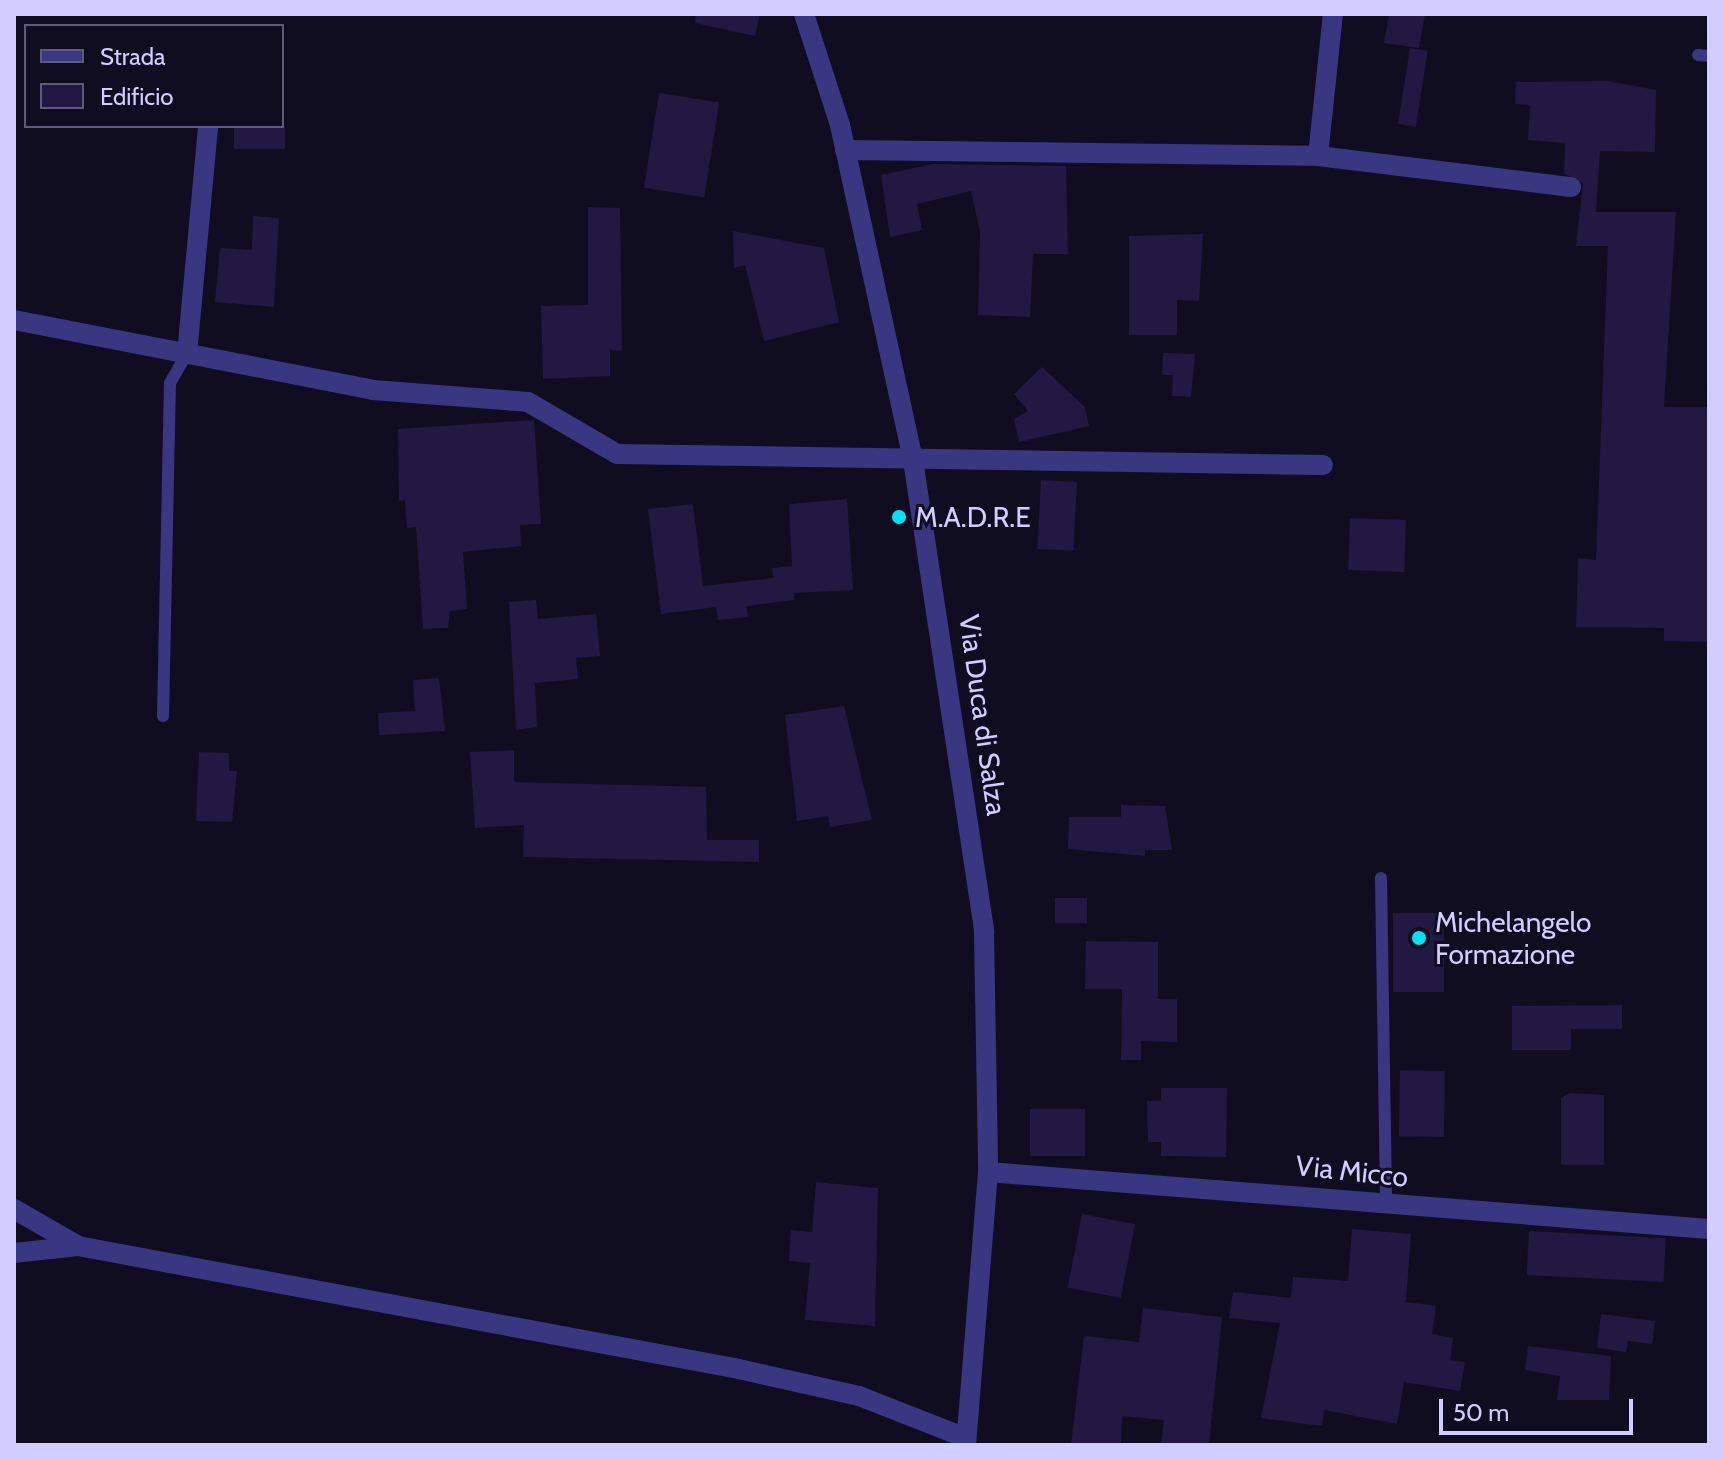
<!DOCTYPE html>
<html>
<head>
<meta charset="utf-8">
<style>
	body { margin:0 }
	#map { position:relative; width:1723px; height:1459px; overflow:hidden; background:#100d21; font-family:Cabin,sans-serif }
	div>[style] { position:absolute }
	.building>* { inset:0; background:#211942; transform-origin:0 0 }
	.service>* { height:12px; margin:-6px; padding:0 6px; transform-origin:6px; border-radius:6px; background:#393781 }
	.minor>* { height:20px; margin:-10px; padding:0 10px; transform-origin:10px; border-radius:10px; background:#393781 }
	.dots>* { width:22px; height:22px; translate:-50% -50%; box-sizing:border-box; border:4px solid #100d21; border-radius:50% }
	span { translate:-50% -50%; white-space:nowrap; text-align:center; line-height:1.15; -webkit-text-stroke:6px #100d21; paint-order:stroke }
	.poi-label { font-size:28px; color:#d2cdff }
	.left { translate:0 -50%; text-align:left }
	.street-label { font-size:28px; color:#d2cdff }
	.frame { position:absolute; inset:0; border:16px solid #d2cdff; pointer-events:none }
	.legend { position:absolute; left:24px; top:24px; width:260px; height:104px; box-sizing:border-box; background:#100d21; border:2px solid #5e5a7a; margin:0; padding:10px 14px; list-style:none; font-size:24px; color:#d2cdff }
	.legend li { display:flex; align-items:center; gap:16px; height:40px }
	.legend b { width:40px; border:2px solid #5e5a7a }
	.scale { position:absolute; left:1439px; top:1399px; width:194px; height:36px; box-sizing:border-box; border:4px solid #d2cdff; border-top:0; padding-left:10px; font-size:24px; line-height:28px; white-space:nowrap; color:#d2cdff; -webkit-text-stroke:6px #100d21; paint-order:stroke }
</style>
</head>
<body>
<div id="map">
	<div class="building">
		<div style="clip-path:polygon(696px 14px,760px 14px,755px 36px,695px 23px)"></div>
		<div style="clip-path:polygon(1389px 14px,1425px 14px,1419px 48px,1384px 43px)"></div>
		<div style="left:1410px;top:48px;width:18px;height:77px;rotate:9deg"></div>
		<div style="clip-path:polygon(1608px 81px,1656px 90px,1655px 152px,1600px 151px,1596px 212px,1676px 212px,1664px 407px,1709px 407px,1709px 642px,1664px 641px,1664px 628px,1576px 627px,1578px 558px,1596px 560px,1608px 246px,1576px 246px,1583px 183px,1564px 173px,1565px 143px,1528px 140px,1530px 105px,1515px 104px,1516px 82px)"></div>
		<div style="left:659px;top:93px;width:61px;height:96px;rotate:9deg"></div>
		<div style="left:234px;top:126px;width:51px;height:23px"></div>
		<div style="clip-path:polygon(933px 164px,1066px 166px,1068px 254px,1033px 254px,1030px 317px,978px 315px,980px 232px,971px 191px,917px 204px,922px 230px,890px 237px,881px 175px)"></div>
		<div style="clip-path:polygon(588px 207px,620px 208px,622px 351px,610px 350px,610px 376px,543px 379px,541px 306px,588px 305px)"></div>
		<div style="clip-path:polygon(253px 216px,279px 218px,274px 307px,215px 302px,220px 248px,252px 250px)"></div>
		<div style="clip-path:polygon(733px 231px,824px 248px,839px 322px,764px 341px,745px 265px,734px 268px)"></div>
		<div style="clip-path:polygon(1203px 234px,1199px 301px,1177px 300px,1177px 335px,1129px 335px,1129px 236px)"></div>
		<div style="clip-path:polygon(1163px 353px,1195px 354px,1191px 397px,1172px 396px,1173px 375px,1162px 375px)"></div>
		<div style="clip-path:polygon(1042px 367px,1085px 407px,1089px 426px,1019px 442px,1014px 419px,1028px 411px,1014px 394px)"></div>
		<div style="clip-path:polygon(534px 420px,541px 524px,520px 525px,521px 546px,463px 552px,467px 609px,450px 611px,448px 628px,423px 629px,416px 527px,407px 528px,405px 500px,399px 501px,398px 429px)"></div>
		<div style="left:1041px;top:480px;width:36px;height:69px;rotate:3deg"></div>
		<div style="clip-path:polygon(847px 499px,853px 590px,794px 593px,794px 600px,747px 606px,748px 617px,718px 620px,716px 607px,661px 614px,648px 509px,693px 504px,703px 586px,773px 578px,772px 568px,792px 566px,789px 504px)"></div>
		<div style="left:1350px;top:518px;width:56px;height:52px;rotate:2deg"></div>
		<div style="clip-path:polygon(536px 600px,538px 619px,596px 614px,600px 656px,576px 658px,578px 679px,535px 683px,537px 727px,516px 730px,509px 602px)"></div>
		<div style="clip-path:polygon(439px 678px,445px 731px,379px 735px,378px 713px,415px 711px,413px 680px)"></div>
		<div style="clip-path:polygon(844px 706px,872px 820px,830px 827px,828px 816px,797px 821px,785px 715px)"></div>
		<div style="clip-path:polygon(514px 750px,514px 782px,706px 787px,707px 840px,759px 840px,759px 862px,523px 857px,524px 825px,475px 828px,470px 752px)"></div>
		<div style="clip-path:polygon(199px 752px,229px 753px,229px 771px,237px 771px,232px 822px,196px 821px)"></div>
		<div style="clip-path:polygon(1121px 805px,1165px 806px,1172px 850px,1145px 850px,1145px 856px,1068px 849px,1069px 817px,1121px 817px)"></div>
		<div style="left:1055px;top:898px;width:32px;height:25px"></div>
		<div style="left:1444px;top:913px;width:79px;height:51px;rotate:90deg"></div>
		<div style="clip-path:polygon(1086px 941px,1158px 942px,1158px 999px,1177px 999px,1177px 1042px,1141px 1041px,1141px 1060px,1121px 1060px,1122px 989px,1085px 989px)"></div>
		<div style="clip-path:polygon(1622px 1005px,1622px 1029px,1571px 1029px,1571px 1050px,1512px 1050px,1512px 1006px)"></div>
		<div style="left:1445px;top:1071px;width:66px;height:45px;rotate:91deg"></div>
		<div style="clip-path:polygon(1161px 1088px,1227px 1088px,1226px 1157px,1161px 1156px,1161px 1142px,1148px 1142px,1147px 1101px,1161px 1101px)"></div>
		<div style="clip-path:polygon(1570px 1093px,1604px 1095px,1604px 1165px,1561px 1165px,1561px 1098px)"></div>
		<div style="left:1030px;top:1109px;width:55px;height:47px"></div>
		<div style="clip-path:polygon(816px 1182px,878px 1188px,875px 1326px,805px 1320px,810px 1263px,789px 1261px,791px 1230px,812px 1232px)"></div>
		<div style="left:1082px;top:1214px;width:54px;height:75px;rotate:11deg"></div>
		<div style="clip-path:polygon(1352px 1229px,1411px 1234px,1406px 1302px,1436px 1306px,1432px 1334px,1453px 1338px,1450px 1360px,1465px 1362px,1460px 1391px,1404px 1382px,1397px 1424px,1324px 1410px,1322px 1426px,1261px 1418px,1280px 1323px,1229px 1318px,1233px 1292px,1291px 1298px,1293px 1277px,1348px 1281px)"></div>
		<div style="left:1529px;top:1231px;width:137px;height:44px;rotate:3deg"></div>
		<div style="clip-path:polygon(1143px 1308px,1222px 1317px,1209px 1445px,1161px 1445px,1164px 1420px,1122px 1416px,1121px 1445px,1071px 1445px,1084px 1336px,1139px 1342px)"></div>
		<div style="clip-path:polygon(1601px 1314px,1655px 1321px,1652px 1344px,1628px 1341px,1626px 1352px,1597px 1348px)"></div>
		<div style="clip-path:polygon(1528px 1346px,1611px 1356px,1609px 1400px,1557px 1400px,1560px 1376px,1525px 1370px)"></div>
	</div>
	<div class="service">
		<div style="left:1698px;top:55px;width:11px;rotate:5deg"></div>
		<div style="left:163px;top:716px;width:333px;rotate:-88.8deg"></div>
		<div style="left:170px;top:383px;width:34px;rotate:-60deg"></div>
		<div style="left:1381px;top:878px;width:324px;rotate:89.1deg"></div>
	</div>
	<div class="minor">
		<div style="left:804px;top:14px;width:117px;rotate:72deg"></div>
		<div style="left:840px;top:125px;width:343px;rotate:77.7deg"></div>
		<div style="left:913px;top:460px;width:477px;rotate:81.4deg"></div>
		<div style="left:984px;top:932px;width:240px;rotate:89deg"></div>
		<div style="left:988px;top:1172px;width:274px;rotate:94.6deg"></div>
		<div style="left:845px;top:150px;width:473px;rotate:0.7deg"></div>
		<div style="left:1318px;top:156px;width:255px;rotate:7deg"></div>
		<div style="left:1318px;top:156px;width:143px;rotate:-84deg"></div>
		<div style="left:14px;top:320px;width:366px;rotate:11deg"></div>
		<div style="left:373px;top:390px;width:155px;rotate:4.4deg"></div>
		<div style="left:528px;top:402px;width:103px;rotate:30.3deg"></div>
		<div style="left:617px;top:454px;width:706px;rotate:0.89deg"></div>
		<div style="left:187px;top:354px;width:229px;rotate:-84.7deg"></div>
		<div style="left:988px;top:1172px;width:723px;rotate:4.52deg"></div>
		<div style="left:14px;top:1209px;width:74px;rotate:30deg"></div>
		<div style="left:14px;top:1253px;width:64px;rotate:-6.2deg"></div>
		<div style="left:78px;top:1246px;width:672px;rotate:10.54deg"></div>
		<div style="left:739px;top:1369px;width:123px;rotate:12.7deg"></div>
		<div style="left:859px;top:1396px;width:115px;rotate:21.4deg"></div>
	</div>
	<div class="dots">
		<div style="left:899px;top:517px;background:#00e2f8"></div>
		<div style="left:1419px;top:938px;background:#00e2f8"></div>
	</div>
	<div class="poi-label">
		<span class="left" style="left:915px;top:517px">M.A.D.R.E</span>
		<span class="left" style="left:1435px;top:938px">Michelangelo<br>Formazione</span>
	</div>
	<div class="street-label">
		<span style="left:983px;top:715px;rotate:82deg">Via Duca di Salza</span>
		<span style="left:1352px;top:1171px;rotate:6deg">Via Micco</span>
	</div>
	<div class="frame"></div>
	<ul class="legend">
	<li><b style="height:10px;background:#393781"></b>Strada</li>
	<li><b style="height:22px;background:#211942"></b>Edificio</li>
	</ul>
	<div class="scale">50 m</div>
</div>
</body>
</html>
